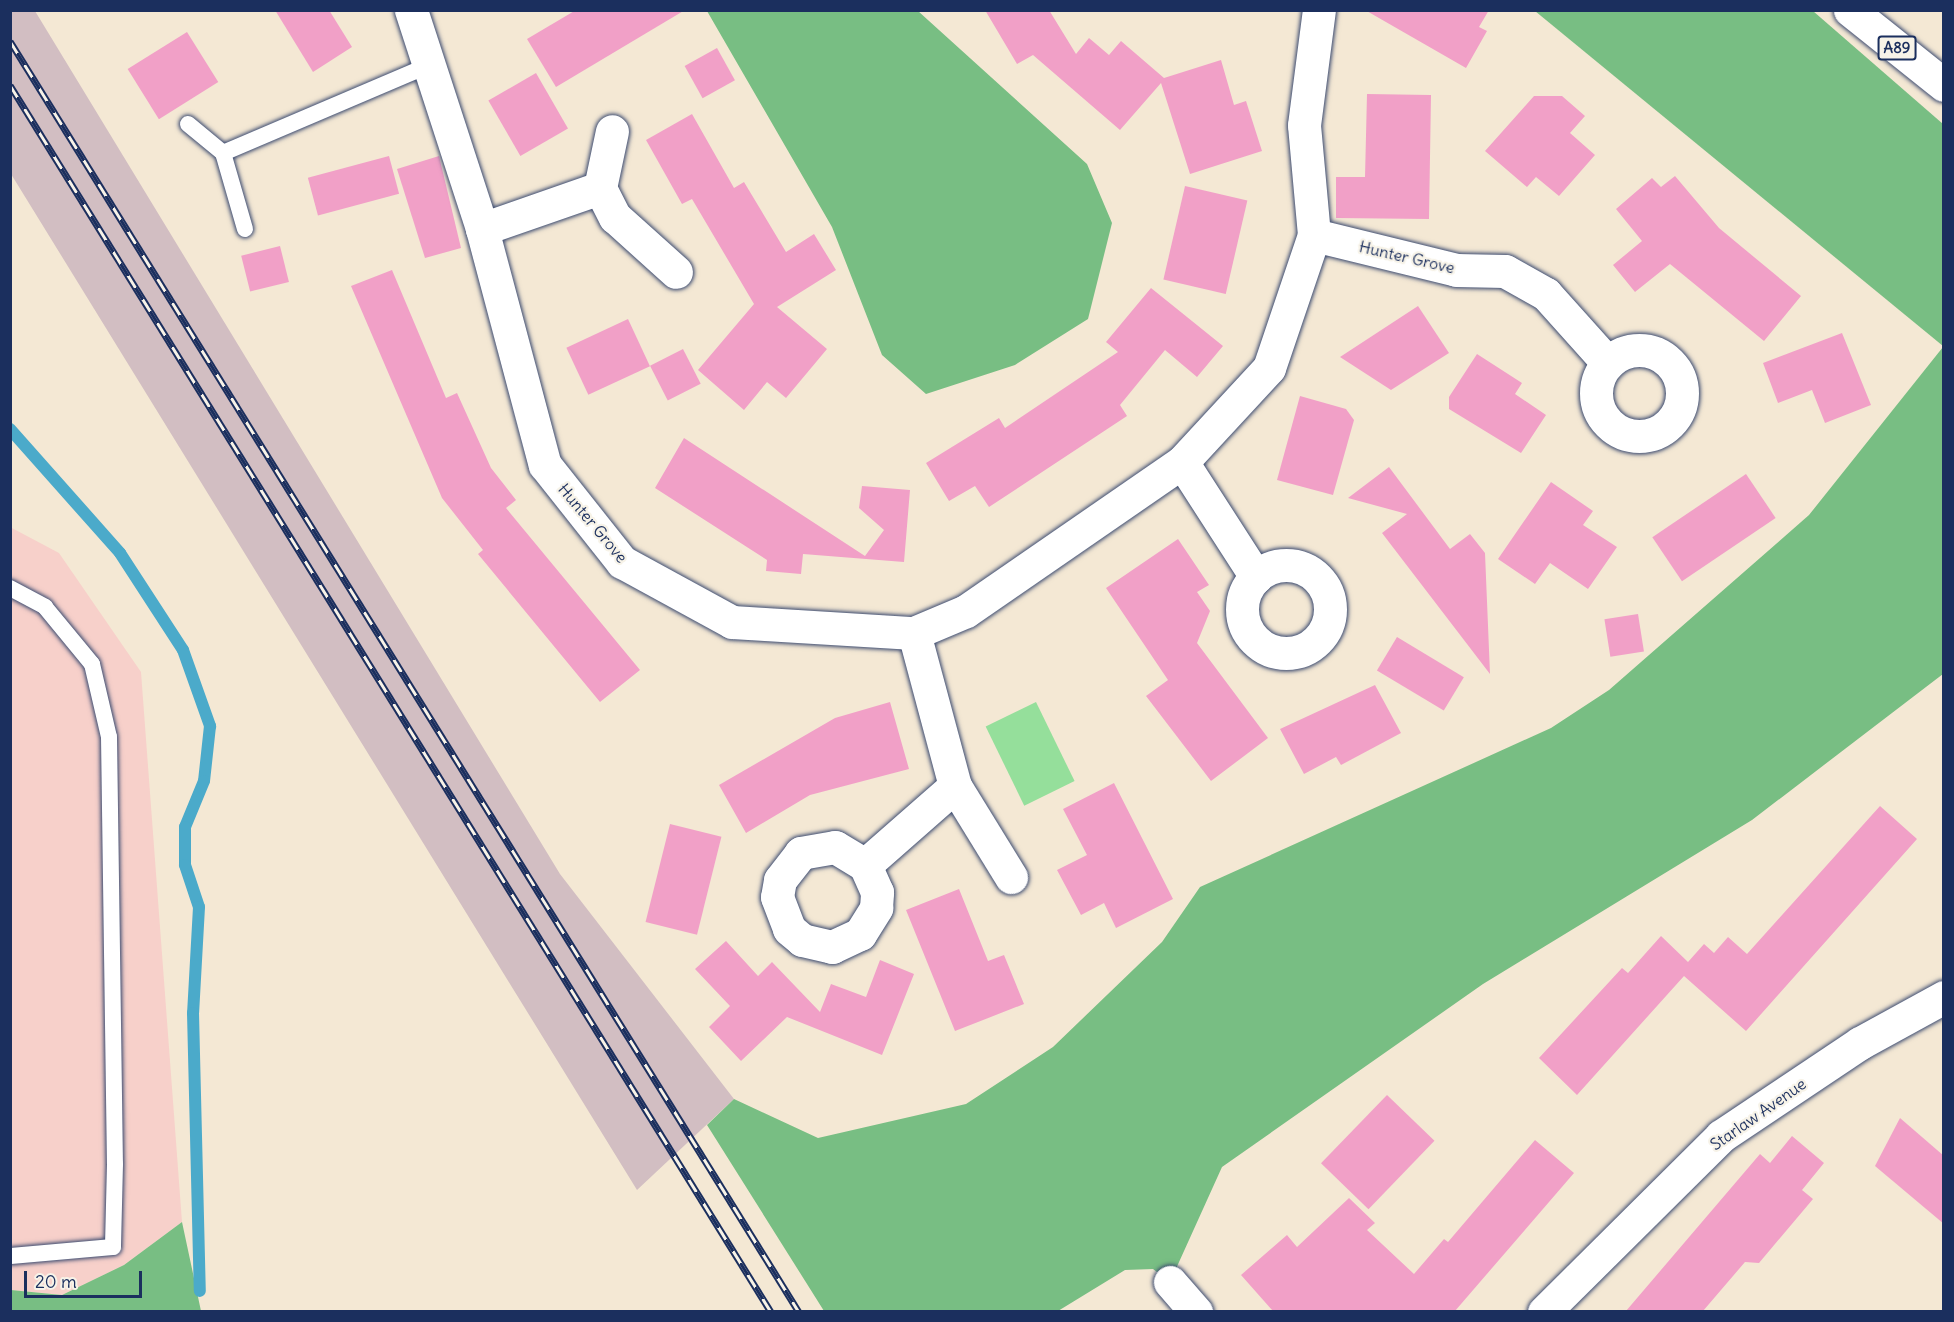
<!DOCTYPE html>
<html>
<head>
<meta charset="utf-8">
<style>
	body { margin:0 }
	#map { position:relative; width:1954px; height:1322px; overflow:hidden; background:#f4e8d4; font-family:Delius,sans-serif }
	div>[style] { position:absolute }
	.built>* { inset:0; background:#f7d0ca }
	.industrial>* { inset:0; background:#d2bec2 }
	.green>* { inset:0; background:#95df9b; transform-origin:0 0 }
	.forest>* { inset:0; background:#78be83 }
	.stream>* { height:12px; margin:-6px; padding:0 6px; transform-origin:6px; border-radius:6px; background:#4baaca }
	.building>* { inset:0; background:#f1a0c7; transform-origin:0 0 }
	.roads { filter:drop-shadow(0 0 2px #3c4b70) drop-shadow(0 0 2px #3c4b70) }
	.lane>* { height:16px; margin:-8px; padding:0 8px; transform-origin:8px; border-radius:8px; background:#fff }
	.street>* { height:33px; margin:-16.5px; padding:0 16.5px; transform-origin:16.5px; border-radius:16.5px; background:#fff }
	.street>.ring { margin:-16.5px; padding:0; box-sizing:content-box; background:none; border:33px solid #fff; border-radius:50% }
	.primary>* { height:33px; margin:-16.5px; padding:0 16.5px; transform-origin:16.5px; border-radius:16.5px; background:#fff }
	.rail>* { height:7px; margin-top:-3.5px; transform-origin:0; background:repeating-linear-gradient(90deg,#f7f3e8 0 14px,#1b2f5e 0 28px); box-sizing:border-box; border-block:2px solid #1b2f5e }
	span { translate:-50% -50%; white-space:nowrap; text-align:center; line-height:1.15; -webkit-text-stroke:4.5px #f7f3e8; paint-order:stroke }
	.shield-label span { padding:2px 4px; background:#f7f3e8; border:2px solid; border-radius:4px; -webkit-text-stroke-width:0 }
	.shield-label { font-size:15px; color:#1b2f5e; font-weight:700 }
	.street-label { font-size:16px; color:#1b2f5e }
	.frame { position:absolute; inset:0; border:12px solid #1b2f5e; pointer-events:none }
	.scale { position:absolute; left:24px; top:1271px; width:118px; height:27px; box-sizing:border-box; border:3px solid #1b2f5e; border-top:0; padding-left:8px; font-size:18px; line-height:21px; white-space:nowrap; color:#1b2f5e; -webkit-text-stroke:4px #f7f3e8; paint-order:stroke }
</style>
</head>
<body>
<div id="map">
	<div class="built">
		<div style="clip-path:polygon(10px 527px,59px 553px,141px 672px,182px 1222px,124px 1265px,62px 1295px,11px 1290px)"></div>
	</div>
	<div class="industrial">
		<div style="clip-path:polygon(11px 11px,35px 11px,560px 874px,734px 1099px,637px 1190px,11px 174px)"></div>
	</div>
	<div class="green">
		<div style="left:1036px;top:702px;width:88px;height:56px;rotate:64deg"></div>
	</div>
	<div class="forest">
		<div style="clip-path:polygon(707px 11px,918px 11px,1087px 164px,1112px 223px,1088px 319px,1015px 365px,926px 394px,882px 355px,832px 227px)"></div>
		<div style="clip-path:polygon(1535px 11px,1813px 11px,1943px 124px,1943px 346px)"></div>
		<div style="clip-path:polygon(1943px 347px,1943px 674px,1752px 820px,1483px 984px,1222px 1167px,1170px 1282px,1153px 1269px,1125px 1270px,1058px 1311px,824px 1311px,707px 1125px,734px 1099px,818px 1138px,966px 1104px,1053px 1047px,1162px 942px,1200px 887px,1551px 728px,1609px 690px,1809px 515px)"></div>
		<div style="clip-path:polygon(182px 1222px,201px 1311px,11px 1311px,11px 1290px,62px 1295px,124px 1265px)"></div>
	</div>
	<div class="stream">
		<div style="left:10px;top:429px;width:166px;rotate:48.4deg"></div>
		<div style="left:120px;top:553px;width:116px;rotate:57deg"></div>
		<div style="left:183px;top:650px;width:81px;rotate:70.4deg"></div>
		<div style="left:210px;top:726px;width:55px;rotate:96.2deg"></div>
		<div style="left:204px;top:781px;width:50px;rotate:112.4deg"></div>
		<div style="left:185px;top:827px;width:38px;rotate:90deg"></div>
		<div style="left:185px;top:865px;width:44px;rotate:71.6deg"></div>
		<div style="left:199px;top:907px;width:106px;rotate:93.2deg"></div>
		<div style="left:193px;top:1013px;width:278px;rotate:88.6deg"></div>
	</div>
	<div class="building">
		<div style="clip-path:polygon(275px 10px,329px 10px,352px 47px,313px 72px)"></div>
		<div style="clip-path:polygon(576px 10px,685px 10px,556px 87px,527px 39px)"></div>
		<div style="clip-path:polygon(985px 10px,1049px 10px,1076px 54px,1089px 38px,1109px 55px,1121px 41px,1164px 78px,1221px 60px,1234px 105px,1246px 101px,1262px 151px,1190px 174px,1161px 83px,1120px 130px,1033px 55px,1017px 64px)"></div>
		<div style="clip-path:polygon(1365px 10px,1489px 10px,1479px 27px,1487px 31px,1466px 68px)"></div>
		<div style="left:187px;top:32px;width:59px;height:70px;rotate:58deg"></div>
		<div style="left:717px;top:48px;width:37px;height:37px;rotate:61deg"></div>
		<div style="left:536px;top:73px;width:64px;height:55px;rotate:60deg"></div>
		<div style="clip-path:polygon(1367px 94px,1431px 95px,1429px 219px,1336px 218px,1336px 177px,1365px 177px)"></div>
		<div style="clip-path:polygon(1534px 96px,1562px 96px,1585px 116px,1570px 133px,1595px 155px,1559px 196px,1536px 177px,1527px 187px,1485px 151px)"></div>
		<div style="clip-path:polygon(692px 114px,734px 188px,744px 182px,786px 252px,814px 234px,836px 270px,777px 307px,827px 349px,786px 398px,767px 382px,744px 410px,698px 370px,754px 304px,692px 199px,682px 204px,646px 140px)"></div>
		<div style="left:389px;top:156px;width:39px;height:84px;rotate:75deg"></div>
		<div style="clip-path:polygon(439px 156px,461px 248px,425px 258px,397px 169px)"></div>
		<div style="clip-path:polygon(1675px 176px,1719px 228px,1801px 296px,1764px 341px,1670px 264px,1635px 292px,1613px 265px,1642px 241px,1616px 209px,1652px 178px,1661px 187px)"></div>
		<div style="left:1185px;top:186px;width:64px;height:96px;rotate:13deg"></div>
		<div style="left:280px;top:246px;width:37px;height:40px;rotate:76deg"></div>
		<div style="clip-path:polygon(392px 270px,446px 398px,457px 393px,491px 468px,516px 500px,506px 508px,640px 670px,600px 702px,478px 554px,483px 550px,442px 498px,351px 286px)"></div>
		<div style="clip-path:polygon(1151px 288px,1223px 346px,1197px 377px,1165px 350px,1120px 405px,1127px 416px,989px 507px,975px 486px,949px 501px,926px 463px,999px 418px,1005px 428px,1118px 352px,1106px 342px)"></div>
		<div style="clip-path:polygon(1418px 306px,1449px 353px,1391px 390px,1340px 357px)"></div>
		<div style="left:628px;top:319px;width:52px;height:68px;rotate:65deg"></div>
		<div style="clip-path:polygon(1842px 333px,1871px 405px,1825px 423px,1812px 390px,1778px 403px,1763px 363px)"></div>
		<div style="left:683px;top:349px;width:39px;height:37px;rotate:63deg"></div>
		<div style="clip-path:polygon(1477px 354px,1522px 383px,1515px 394px,1546px 415px,1521px 453px,1449px 409px,1449px 397px)"></div>
		<div style="clip-path:polygon(1300px 396px,1346px 409px,1354px 420px,1333px 495px,1277px 480px)"></div>
		<div style="clip-path:polygon(684px 438px,865px 556px,884px 530px,859px 508px,862px 486px,910px 490px,904px 562px,803px 554px,801px 574px,766px 571px,767px 560px,655px 488px)"></div>
		<div style="clip-path:polygon(1389px 467px,1450px 549px,1470px 534px,1485px 553px,1490px 674px,1382px 533px,1407px 514px,1348px 498px)"></div>
		<div style="left:1746px;top:474px;width:53px;height:113px;rotate:56deg"></div>
		<div style="clip-path:polygon(1551px 482px,1593px 511px,1583px 525px,1617px 547px,1588px 589px,1550px 563px,1535px 584px,1498px 559px)"></div>
		<div style="clip-path:polygon(1178px 539px,1209px 585px,1197px 592px,1210px 611px,1197px 643px,1268px 738px,1211px 781px,1146px 696px,1168px 680px,1106px 588px)"></div>
		<div style="left:1638px;top:614px;width:38px;height:34px;rotate:81deg"></div>
		<div style="left:1397px;top:637px;width:78px;height:39px;rotate:31deg"></div>
		<div style="clip-path:polygon(1375px 685px,1401px 733px,1341px 765px,1336px 757px,1304px 774px,1280px 729px)"></div>
		<div style="clip-path:polygon(890px 702px,909px 769px,810px 795px,746px 833px,719px 785px,835px 718px)"></div>
		<div style="clip-path:polygon(1114px 783px,1173px 899px,1116px 928px,1104px 903px,1081px 915px,1057px 870px,1087px 855px,1063px 809px)"></div>
		<div style="clip-path:polygon(1880px 806px,1917px 839px,1746px 1031px,1684px 976px,1577px 1095px,1539px 1058px,1622px 968px,1628px 973px,1661px 936px,1688px 962px,1704px 944px,1714px 953px,1728px 937px,1747px 954px)"></div>
		<div style="left:670px;top:824px;width:53px;height:101px;rotate:14deg"></div>
		<div style="clip-path:polygon(959px 889px,988px 961px,1004px 955px,1024px 1004px,955px 1031px,906px 910px)"></div>
		<div style="clip-path:polygon(726px 941px,758px 976px,772px 962px,820px 1012px,831px 984px,866px 997px,880px 960px,914px 974px,882px 1055px,787px 1017px,741px 1061px,709px 1027px,730px 1006px,695px 969px)"></div>
		<div style="left:1387px;top:1095px;width:66px;height:95px;rotate:44deg"></div>
		<div style="clip-path:polygon(1900px 1118px,1944px 1156px,1944px 1224px,1875px 1166px)"></div>
		<div style="clip-path:polygon(1792px 1136px,1824px 1163px,1802px 1190px,1813px 1199px,1759px 1263px,1745px 1262px,1703px 1311px,1626px 1311px,1760px 1154px,1770px 1163px)"></div>
		<div style="clip-path:polygon(1535px 1140px,1574px 1173px,1455px 1311px,1273px 1311px,1241px 1275px,1287px 1235px,1297px 1247px,1349px 1198px,1375px 1223px,1367px 1230px,1414px 1274px,1444px 1239px,1448px 1242px)"></div>
	</div>
	<div class="roads">
		<div class="lane">
			<div style="left:188px;top:124px;width:45px;rotate:39.6deg"></div>
			<div style="left:245px;top:229px;width:79px;rotate:-106.1deg"></div>
			<div style="left:223px;top:153px;width:227px;rotate:-23.1deg"></div>
			<div style="left:10px;top:588px;width:40px;rotate:28deg"></div>
			<div style="left:45px;top:607px;width:74px;rotate:50.5deg"></div>
			<div style="left:92px;top:664px;width:75px;rotate:76.9deg"></div>
			<div style="left:109px;top:737px;width:427px;rotate:89.2deg"></div>
			<div style="left:115px;top:1164px;width:83px;rotate:91.4deg"></div>
			<div style="left:113px;top:1247px;width:103px;rotate:175deg"></div>
		</div>
		<div class="street">
			<div style="left:411px;top:10px;width:230px;rotate:72deg"></div>
			<div style="left:482px;top:229px;width:244px;rotate:75.1deg"></div>
			<div style="left:545px;top:465px;width:124px;rotate:51.6deg"></div>
			<div style="left:622px;top:562px;width:125px;rotate:28.6deg"></div>
			<div style="left:732px;top:622px;width:182px;rotate:3.5deg"></div>
			<div style="left:914px;top:633px;width:56px;rotate:-22.9deg"></div>
			<div style="left:966px;top:611px;width:262px;rotate:-34.6deg"></div>
			<div style="left:1182px;top:462px;width:128px;rotate:-47.2deg"></div>
			<div style="left:1269px;top:368px;width:140px;rotate:-71.3deg"></div>
			<div style="left:1314px;top:235px;width:110px;rotate:-95.2deg"></div>
			<div style="left:1304px;top:125px;width:116px;rotate:-82.6deg"></div>
			<div style="left:600px;top:188px;width:33px;rotate:63deg"></div>
			<div style="left:615px;top:217px;width:82px;rotate:42deg"></div>
			<div style="left:482px;top:229px;width:125px;rotate:-19.2deg"></div>
			<div style="left:600px;top:188px;width:58px;rotate:-78.1deg"></div>
			<div style="left:1314px;top:235px;width:146px;rotate:13.8deg"></div>
			<div style="left:1456px;top:270px;width:49px;rotate:1.2deg"></div>
			<div style="left:1505px;top:271px;width:47px;rotate:29.3deg"></div>
			<div style="left:1546px;top:294px;width:93px;rotate:48.1deg"></div>
			<div class="ring" style="left:1596px;top:350px;width:53px;height:53px"></div>
			<div style="left:1182px;top:462px;width:137px;rotate:57.2deg"></div>
			<div class="ring" style="left:1242px;top:565px;width:55px;height:55px"></div>
			<div style="left:914px;top:633px;width:158px;rotate:75deg"></div>
			<div style="left:955px;top:786px;width:107px;rotate:58.4deg"></div>
			<div style="left:865px;top:865px;width:35px;rotate:-149deg"></div>
			<div style="left:835px;top:847px;width:35px;rotate:170deg"></div>
			<div style="left:801px;top:853px;width:34px;rotate:128deg"></div>
			<div style="left:780px;top:880px;width:17px;rotate:100deg"></div>
			<div style="left:777px;top:897px;width:34px;rotate:69deg"></div>
			<div style="left:789px;top:929px;width:17px;rotate:40deg"></div>
			<div style="left:802px;top:940px;width:31px;rotate:13deg"></div>
			<div style="left:832px;top:947px;width:31px;rotate:-25deg"></div>
			<div style="left:860px;top:934px;width:31px;rotate:-58deg"></div>
			<div style="left:876px;top:908px;width:16px;rotate:-86deg"></div>
			<div style="left:877px;top:892px;width:30px;rotate:-114deg"></div>
			<div style="left:865px;top:865px;width:120px;rotate:-41.3deg"></div>
			<div style="left:1170px;top:1282px;width:40px;rotate:49deg"></div>
			<div style="left:1544px;top:1312px;width:250px;rotate:-44.8deg"></div>
			<div style="left:1721px;top:1136px;width:167px;rotate:-33.8deg"></div>
			<div style="left:1860px;top:1043px;width:96px;rotate:-28.7deg"></div>
		</div>
		<div class="primary">
			<div style="left:1850px;top:10px;width:120px;rotate:38.6deg"></div>
		</div>
	</div>
	<div class="rail">
		<div style="left:10px;top:41px;width:1496px;rotate:58.17deg"></div>
		<div style="left:10px;top:85px;width:1444px;rotate:58.19deg"></div>
	</div>
	<div class="shield-label">
		<span style="left:1897px;top:48px">A89</span>
	</div>
	<div class="street-label">
		<span style="left:1407px;top:257px;rotate:13deg">Hunter Grove</span>
		<span style="left:593px;top:523px;rotate:50deg">Hunter Grove</span>
		<span style="left:1758px;top:1114px;rotate:-35deg">Starlaw Avenue</span>
	</div>
	<div class="frame"></div>
	<div class="scale">20 m</div>
</div>
</body>
</html>
